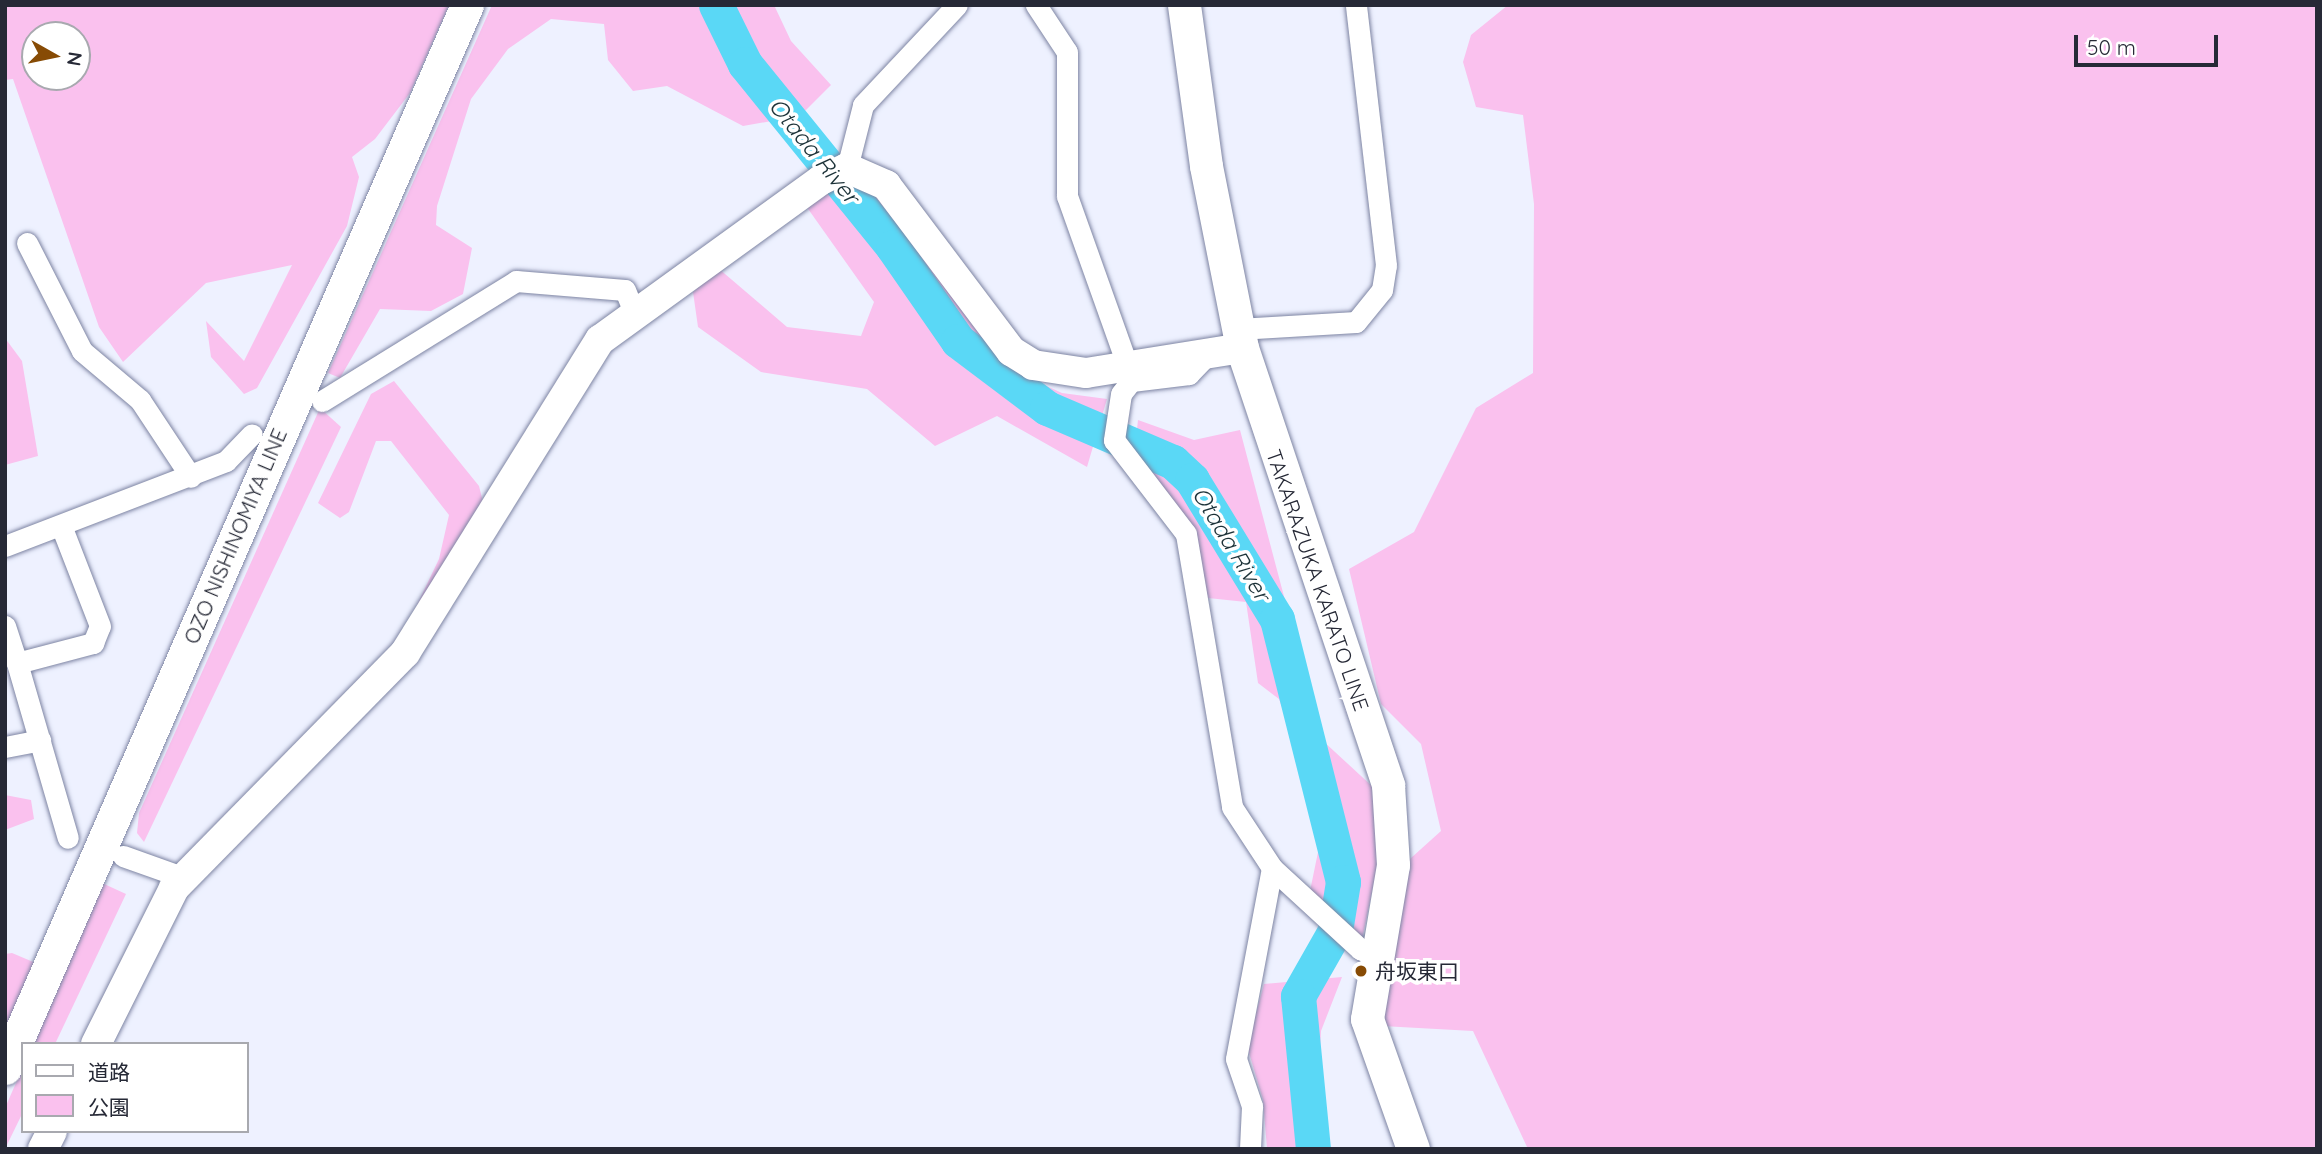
<!DOCTYPE html>
<html>
<head>
<meta charset="utf-8">
<style>
	body { margin:0 }
	#map { position:relative; width:2322px; height:1154px; overflow:hidden; background:#eef1ff; font-family:Quicksand,"Noto Sans JP",sans-serif }
	div>[style] { position:absolute }
	.green>* { inset:0; background:#fac1ee }
	.river>* { height:35px; margin:-17.5px; padding:0 17.5px; transform-origin:17.5px; border-radius:17.5px; background:#5ad8f6 }
	.roads { filter:drop-shadow(0 0 2px #7d84a3) drop-shadow(0 0 2px #7d84a3) }
	.street>* { height:21px; margin:-10.5px; padding:0 10.5px; transform-origin:10.5px; border-radius:10.5px; background:#fff }
	.secondary>* { height:30px; margin:-15px; padding:0 15px; transform-origin:15px; border-radius:15px; background:#fff }
	.primary>* { height:33px; margin:-16.5px; padding:0 16.5px; transform-origin:16.5px; border-radius:16.5px; background:#fff }
	.dots>* { width:19px; height:19px; translate:-50% -50%; box-sizing:border-box; border:4px solid #fff; border-radius:50% }
	span { translate:-50% -50%; white-space:nowrap; text-align:center; line-height:1.15; -webkit-text-stroke:7px #fff; paint-order:stroke }
	.street-label { font-size:21px; color:#262936 }
	.poi-label { font-size:21px; color:#262936 }
	.left { translate:0 -50%; text-align:left }
	.water-label { font-size:23px; color:#1c3238; font-style:italic }
	.frame { position:absolute; inset:0; border:7px solid #262936; pointer-events:none }
	.legend { position:absolute; left:21px; top:1042px; width:228px; height:91px; box-sizing:border-box; background:#fff; border:2px solid #a8a9af; margin:0; padding:9px 12px; list-style:none; font-size:21px; color:#262936 }
	.legend li { display:flex; align-items:center; gap:14px; height:35px }
	.legend b { width:35px; border:2px solid #a8a9af }
	.north { position:absolute; left:21px; top:21px; width:70px; height:70px; box-sizing:border-box; background:#fff; border:2px solid #a8a9af; border-radius:50%; rotate:99deg; font-size:19px; font-weight:700; line-height:28px; text-align:center; color:#262936 }
	.north::after { content:''; display:block; margin:auto; width:24px; height:32px; background:#874b05; clip-path:polygon(50% 0,100% 100%,50% 72%,0 100%) }
	.scale { position:absolute; left:2074px; top:35px; width:144px; height:32px; box-sizing:border-box; border:4px solid #262936; border-top:0; padding-left:9px; font-size:21px; line-height:24px; white-space:nowrap; color:#262936; -webkit-text-stroke:5px #fff; paint-order:stroke }
</style>
</head>
<body>
<div id="map">
	<div class="green">
		<div style="clip-path:polygon(evenodd,5px 5px,449px 5px,410px 93px,375px 139px,352px 157px,359px 177px,347px 226px,257px 388px,244px 394px,211px 357px,206px 321px,244px 361px,292px 265px,206px 283px,123px 362px,99px 327px,13px 79px,5px 80px,5px 5px,35px 35px,77px 35px,77px 77px,35px 77px,35px 35px)"></div>
		<div style="clip-path:polygon(492px 5px,774px 5px,791px 41px,831px 85px,800px 116px,743px 126px,667px 86px,633px 91px,608px 60px,604px 24px,551px 19px,508px 49px,471px 99px,437px 206px,436px 225px,472px 248px,463px 294px,431px 311px,380px 309px,340px 378px,328px 373px)"></div>
		<div style="clip-path:polygon(1508px 5px,2317px 5px,2317px 1149px,1528px 1149px,1473px 1031px,1382px 1026px,1401px 867px,1441px 831px,1421px 744px,1381px 704px,1349px 569px,1414px 532px,1476px 408px,1533px 373px,1534px 204px,1523px 115px,1476px 107px,1463px 62px,1471px 35px)"></div>
		<div style="clip-path:polygon(849px 182px,873px 193px,1016px 372px,1062px 393px,1107px 399px,1087px 467px,997px 416px,935px 446px,867px 389px,761px 372px,698px 327px,693px 292px,718px 268px,787px 327px,861px 336px,874px 302px,806px 206px)"></div>
		<div style="clip-path:polygon(5px 338px,22px 361px,38px 456px,5px 465px)"></div>
		<div style="clip-path:polygon(394px 381px,479px 486px,484px 506px,404px 632px,439px 559px,449px 515px,391px 441px,376px 441px,349px 512px,340px 518px,318px 503px,371px 394px)"></div>
		<div style="clip-path:polygon(320px 408px,341px 427px,144px 842px,137px 833px,139px 813px)"></div>
		<div style="clip-path:polygon(1138px 420px,1194px 440px,1240px 430px,1322px 740px,1373px 787px,1381px 849px,1360px 949px,1310px 891px,1324px 823px,1279px 699px,1258px 683px,1246px 602px,1208px 598px,1188px 522px,1134px 457px)"></div>
		<div style="clip-path:polygon(5px 795px,31px 800px,34px 819px,5px 830px)"></div>
		<div style="clip-path:polygon(102px 883px,126px 894px,55px 1044px,33px 1044px)"></div>
		<div style="clip-path:polygon(12px 953px,38px 964px,5px 1033px,5px 954px)"></div>
		<div style="clip-path:polygon(1342px 977px,1321px 1031px,1316px 1129px,1328px 1149px,1267px 1149px,1263px 1100px,1247px 1046px,1264px 984px)"></div>
		<div style="clip-path:polygon(23px 1067px,23px 1112px,5px 1149px,5px 1108px)"></div>
	</div>
	<div class="river">
		<div style="left:716px;top:5px;width:66px;rotate:63.8deg"></div>
		<div style="left:745px;top:64px;width:235px;rotate:51deg"></div>
		<div style="left:893px;top:247px;width:114px;rotate:55.3deg"></div>
		<div style="left:958px;top:341px;width:111px;rotate:37deg"></div>
		<div style="left:1047px;top:408px;width:137px;rotate:23.2deg"></div>
		<div style="left:1173px;top:462px;width:26px;rotate:43deg"></div>
		<div style="left:1192px;top:480px;width:163px;rotate:58.6deg"></div>
		<div style="left:1277px;top:619px;width:271px;rotate:75.9deg"></div>
		<div style="left:1343px;top:882px;width:50px;rotate:99.3deg"></div>
		<div style="left:1335px;top:931px;width:75px;rotate:119.6deg"></div>
		<div style="left:1298px;top:996px;width:154px;rotate:84.4deg"></div>
	</div>
	<div class="roads">
		<div class="street">
			<div style="left:1036px;top:5px;width:56px;rotate:56.6deg"></div>
			<div style="left:1067px;top:52px;width:144px;rotate:90deg"></div>
			<div style="left:1067px;top:196px;width:182px;rotate:70.4deg"></div>
			<div style="left:847px;top:168px;width:65px;rotate:-75.7deg"></div>
			<div style="left:863px;top:105px;width:137px;rotate:-46.8deg"></div>
			<div style="left:27px;top:243px;width:121px;rotate:63deg"></div>
			<div style="left:82px;top:351px;width:76px;rotate:40.2deg"></div>
			<div style="left:140px;top:400px;width:92px;rotate:56.5deg"></div>
			<div style="left:1238px;top:329px;width:118px;rotate:-3.4deg"></div>
			<div style="left:1356px;top:322px;width:41px;rotate:-50.9deg"></div>
			<div style="left:1382px;top:290px;width:25px;rotate:-81deg"></div>
			<div style="left:1386px;top:265px;width:262px;rotate:-96.6deg"></div>
			<div style="left:1208px;top:354px;width:28px;rotate:134deg"></div>
			<div style="left:1189px;top:374px;width:58px;rotate:173.1deg"></div>
			<div style="left:1131px;top:381px;width:16px;rotate:128deg"></div>
			<div style="left:1121px;top:394px;width:47px;rotate:98.7deg"></div>
			<div style="left:1114px;top:440px;width:118px;rotate:52.5deg"></div>
			<div style="left:1186px;top:534px;width:277px;rotate:80.4deg"></div>
			<div style="left:1232px;top:807px;width:73px;rotate:56.7deg"></div>
			<div style="left:1272px;top:868px;width:194px;rotate:100.7deg"></div>
			<div style="left:1236px;top:1059px;width:50px;rotate:71.2deg"></div>
			<div style="left:1252px;top:1106px;width:43px;rotate:92.7deg"></div>
			<div style="left:322px;top:401px;width:228px;rotate:-31.7deg"></div>
			<div style="left:516px;top:281px;width:109px;rotate:4.7deg"></div>
			<div style="left:625px;top:290px;width:22px;rotate:68deg"></div>
			<div style="left:5px;top:546px;width:237px;rotate:-21deg"></div>
			<div style="left:226px;top:461px;width:37px;rotate:-46deg"></div>
			<div style="left:5px;top:626px;width:39px;rotate:72deg"></div>
			<div style="left:17px;top:663px;width:79px;rotate:-14.7deg"></div>
			<div style="left:93px;top:643px;width:18px;rotate:-68deg"></div>
			<div style="left:100px;top:626px;width:105px;rotate:-111.2deg"></div>
			<div style="left:17px;top:663px;width:182px;rotate:73.8deg"></div>
			<div style="left:5px;top:747px;width:36px;rotate:-11deg"></div>
			<div style="left:123px;top:856px;width:63px;rotate:19.6deg"></div>
			<div style="left:1272px;top:868px;width:120px;rotate:42.6deg"></div>
			<div style="left:1360px;top:949px;width:20px;rotate:24deg"></div>
		</div>
		<div class="secondary">
			<div style="left:96px;top:1044px;width:174px;rotate:-63.4deg"></div>
			<div style="left:174px;top:888px;width:330px;rotate:-45.5deg"></div>
			<div style="left:405px;top:653px;width:369px;rotate:-58.1deg"></div>
			<div style="left:600px;top:340px;width:273px;rotate:-35.9deg"></div>
			<div style="left:821px;top:180px;width:29px;rotate:-25deg"></div>
			<div style="left:847px;top:168px;width:43px;rotate:23.6deg"></div>
			<div style="left:886px;top:185px;width:208px;rotate:53deg"></div>
			<div style="left:1011px;top:351px;width:26px;rotate:32deg"></div>
			<div style="left:1033px;top:365px;width:54px;rotate:8.6deg"></div>
			<div style="left:1086px;top:373px;width:158px;rotate:-9.1deg"></div>
			<div style="left:43px;top:1149px;width:20px;rotate:-63deg"></div>
		</div>
		<div class="primary">
			<div style="left:1184px;top:5px;width:162px;rotate:82.2deg"></div>
			<div style="left:1206px;top:166px;width:186px;rotate:78.8deg"></div>
			<div style="left:1242px;top:348px;width:461px;rotate:71.5deg"></div>
			<div style="left:1388px;top:785px;width:80px;rotate:86.4deg"></div>
			<div style="left:1393px;top:865px;width:156px;rotate:99.6deg"></div>
			<div style="left:1367px;top:1019px;width:138px;rotate:70.5deg"></div>
			<div style="left:5px;top:1068px;width:1159px;rotate:-66.51deg"></div>
		</div>
	</div>
	<div class="dots">
		<div style="left:1361px;top:971px;background:#874b05"></div>
	</div>
	<div class="street-label">
		<span style="left:235px;top:536px;rotate:-67deg">OZO NISHINOMIYA LINE</span>
		<span style="left:1318px;top:580px;rotate:71deg">TAKARAZUKA KARATO LINE</span>
	</div>
	<div class="poi-label">
		<span class="left" style="left:1375px;top:971px">舟坂東口</span>
	</div>
	<div class="water-label">
		<span style="left:814px;top:151px;rotate:51deg">Otada River</span>
		<span style="left:1231px;top:544px;rotate:59deg">Otada River</span>
	</div>
	<div class="frame"></div>
	<ul class="legend">
	<li><b style="height:9px;background:#fff"></b>道路</li>
	<li><b style="height:19px;background:#fac1ee"></b>公園</li>
	</ul>
	<div class="north">N</div>
	<div class="scale">50 m</div>
</div>
</body>
</html>
